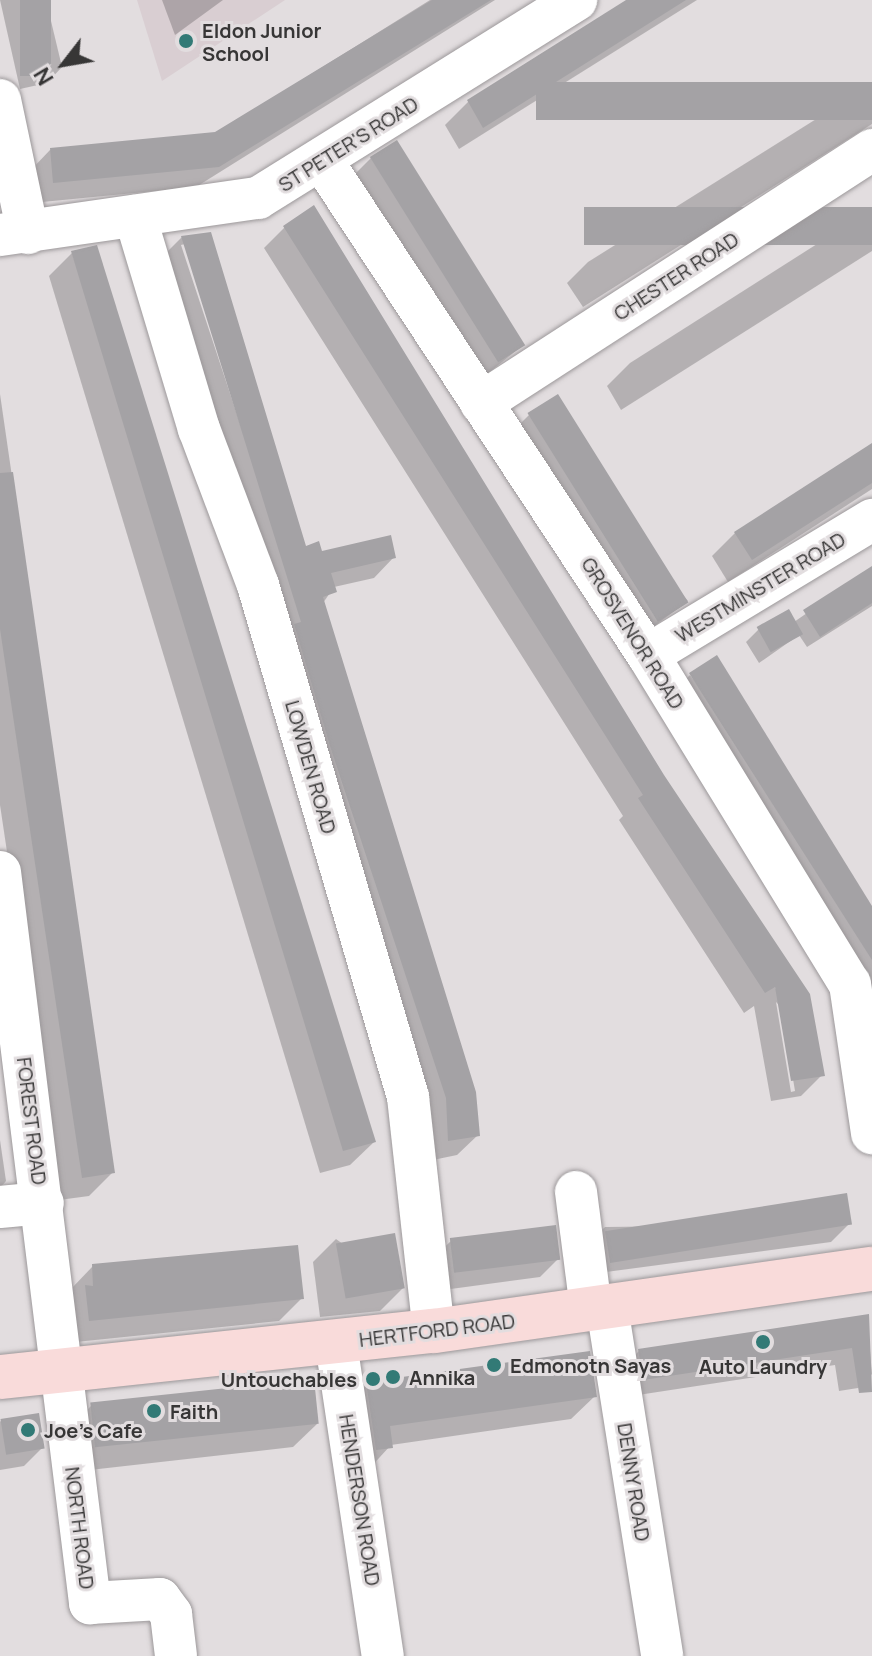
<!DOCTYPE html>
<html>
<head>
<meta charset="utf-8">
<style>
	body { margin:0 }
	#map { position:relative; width:872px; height:1656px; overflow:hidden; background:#e2dddf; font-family:Manrope,sans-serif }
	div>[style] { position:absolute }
	.built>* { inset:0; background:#d9ced2 }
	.shadow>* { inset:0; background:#0003 }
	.building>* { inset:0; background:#a4a2a5; transform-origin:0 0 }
	.roads { filter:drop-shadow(0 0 2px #9c989a) drop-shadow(0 0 2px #9c989a) }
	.minor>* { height:42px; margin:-21px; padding:0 21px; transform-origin:21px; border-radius:21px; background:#fff }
	.major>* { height:44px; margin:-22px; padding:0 22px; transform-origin:22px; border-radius:22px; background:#f9dbda }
	.dots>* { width:22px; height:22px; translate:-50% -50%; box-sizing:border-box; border:4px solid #e2dddf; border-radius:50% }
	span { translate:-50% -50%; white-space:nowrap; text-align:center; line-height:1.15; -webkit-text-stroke:6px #e2dddf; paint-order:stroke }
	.poi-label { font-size:20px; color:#373636; font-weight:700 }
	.left { translate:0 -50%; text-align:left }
	.right { translate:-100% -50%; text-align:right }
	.street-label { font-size:20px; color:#373636 }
	.north { position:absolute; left:24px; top:24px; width:80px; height:80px; -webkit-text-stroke:6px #e2dddf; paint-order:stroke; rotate:239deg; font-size:22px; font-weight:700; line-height:32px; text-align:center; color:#373636 }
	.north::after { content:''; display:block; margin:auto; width:28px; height:36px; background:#373636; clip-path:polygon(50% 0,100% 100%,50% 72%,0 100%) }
</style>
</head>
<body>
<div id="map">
	<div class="built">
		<div style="clip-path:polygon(137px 0,285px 0,162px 81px)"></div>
	</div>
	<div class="shadow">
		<div style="clip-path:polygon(0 0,46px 0,62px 67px,47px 83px,20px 89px)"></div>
		<div style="clip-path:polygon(162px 0,223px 0,175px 35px)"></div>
		<div style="clip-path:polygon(430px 0,495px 0,196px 187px,32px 203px,29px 172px,50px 150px,215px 134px)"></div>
		<div style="clip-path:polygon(630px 0,697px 0,459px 149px,445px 125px,468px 102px)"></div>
		<div style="clip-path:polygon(872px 84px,872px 124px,583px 307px,567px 283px,588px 262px)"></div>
		<div style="clip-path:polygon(371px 158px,523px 345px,481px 379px,353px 176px)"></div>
		<div style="clip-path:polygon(872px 209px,872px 251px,621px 410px,607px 386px,630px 363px)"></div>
		<div style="clip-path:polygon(evenodd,285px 227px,662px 777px,822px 1075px,801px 1096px,771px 1101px,754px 1006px,744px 1013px,619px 820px,623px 816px,264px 248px,285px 227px,776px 1002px,781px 1007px,795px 1091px,791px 1092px,776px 1002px)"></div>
		<div style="clip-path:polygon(evenodd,209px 234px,304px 549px,318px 544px,321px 553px,389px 537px,394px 557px,374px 578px,334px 587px,323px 603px,474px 1092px,478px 1135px,457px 1155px,428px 1161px,426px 1119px,310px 767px,275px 646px,281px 640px,161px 258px,182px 237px,209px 234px,185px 244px,277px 536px,181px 245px,185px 244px)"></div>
		<div style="clip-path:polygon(72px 253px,374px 1142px,350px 1165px,320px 1173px,49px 276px)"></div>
		<div style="clip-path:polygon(0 394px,113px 1172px,89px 1196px,59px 1200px,0 805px)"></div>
		<div style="clip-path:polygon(529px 415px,688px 601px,641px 636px,511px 433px)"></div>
		<div style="clip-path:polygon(872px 446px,872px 489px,728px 582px,712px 556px,735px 533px)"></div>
		<div style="clip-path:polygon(872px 568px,872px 606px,807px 647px,799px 635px,759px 663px,746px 642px,758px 630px,794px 622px)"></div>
		<div style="clip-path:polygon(690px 675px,872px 909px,872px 1062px,676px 689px)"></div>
		<div style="clip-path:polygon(0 1140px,6px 1181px,0 1188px)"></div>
		<div style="clip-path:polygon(849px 1224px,831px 1242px,591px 1274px,587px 1245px,605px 1227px)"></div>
		<div style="clip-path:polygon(336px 1239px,403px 1288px,380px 1311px,320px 1317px,313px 1262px)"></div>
		<div style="clip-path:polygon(451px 1241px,558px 1259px,540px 1277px,436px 1291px,432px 1259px)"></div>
		<div style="clip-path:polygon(93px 1266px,302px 1298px,279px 1321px,66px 1343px,70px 1290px)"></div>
		<div style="clip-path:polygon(867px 1316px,872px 1374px,858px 1388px,839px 1391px,835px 1365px,625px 1397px,621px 1369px,639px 1351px)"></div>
		<div style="clip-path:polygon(367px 1384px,595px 1396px,571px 1419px,391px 1445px,368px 1470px,344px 1407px)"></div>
		<div style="clip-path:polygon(91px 1406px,317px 1424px,293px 1447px,72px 1472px,67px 1430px)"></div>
		<div style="clip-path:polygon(0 1421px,42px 1448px,24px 1466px,0 1470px)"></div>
	</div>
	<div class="building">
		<div style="left:20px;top:0;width:31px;height:76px"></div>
		<div style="clip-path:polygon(432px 0,491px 0,219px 167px,53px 183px,50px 148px,215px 132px)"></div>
		<div style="clip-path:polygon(626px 0,686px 0,483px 128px,467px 100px)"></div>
		<div style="left:872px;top:82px;width:38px;height:336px;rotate:90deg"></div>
		<div style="left:397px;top:140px;width:242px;height:32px;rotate:58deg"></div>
		<div style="clip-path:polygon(314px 205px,664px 775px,810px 994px,825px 1076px,791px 1081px,775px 987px,765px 993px,638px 798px,643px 795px,283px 226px)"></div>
		<div style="left:872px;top:207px;width:38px;height:288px;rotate:90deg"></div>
		<div style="clip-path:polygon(211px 232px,306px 546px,319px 541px,322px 551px,391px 535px,396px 558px,331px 573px,337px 592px,323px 597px,476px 1092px,480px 1136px,448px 1141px,446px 1098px,330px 746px,294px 624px,301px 622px,181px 236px)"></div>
		<div style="clip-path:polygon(97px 245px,376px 1142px,343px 1151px,71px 251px)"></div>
		<div style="left:558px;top:394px;width:246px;height:36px;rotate:58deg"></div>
		<div style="clip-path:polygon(872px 443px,872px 483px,752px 560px,734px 532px)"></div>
		<div style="clip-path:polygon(13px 472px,115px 1173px,82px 1178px,0 629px,0 473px)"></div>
		<div style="clip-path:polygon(872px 566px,872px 603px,820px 637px,803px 610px)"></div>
		<div style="left:789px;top:609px;width:29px;height:37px;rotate:61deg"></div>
		<div style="clip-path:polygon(717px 655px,872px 906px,872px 960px,689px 673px)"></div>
		<div style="left:847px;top:1193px;width:32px;height:245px;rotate:81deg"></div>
		<div style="left:556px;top:1225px;width:35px;height:107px;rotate:83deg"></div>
		<div style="left:395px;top:1233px;width:56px;height:60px;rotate:80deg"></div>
		<div style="clip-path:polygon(298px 1245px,304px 1299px,89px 1321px,85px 1285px,93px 1286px,92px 1264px)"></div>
		<div style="clip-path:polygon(869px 1314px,872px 1392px,859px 1393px,852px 1348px,643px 1380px,638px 1349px)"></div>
		<div style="clip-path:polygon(590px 1351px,597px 1397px,390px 1426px,393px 1448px,376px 1450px,366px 1382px)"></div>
		<div style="left:314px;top:1379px;width:45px;height:225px;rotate:84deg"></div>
		<div style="left:39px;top:1413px;width:36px;height:39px;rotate:81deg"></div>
	</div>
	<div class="roads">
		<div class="minor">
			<div style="left:0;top:100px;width:136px;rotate:78.1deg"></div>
			<div style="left:323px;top:162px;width:590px;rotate:56.61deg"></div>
			<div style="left:648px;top:655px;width:386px;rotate:58.5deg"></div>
			<div style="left:850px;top:984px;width:151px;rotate:81.6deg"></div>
			<div style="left:135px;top:216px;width:222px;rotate:73.3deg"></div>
			<div style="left:199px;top:429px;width:167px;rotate:69.3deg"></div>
			<div style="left:258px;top:585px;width:534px;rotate:73.67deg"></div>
			<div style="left:408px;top:1097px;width:235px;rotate:83.7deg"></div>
			<div style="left:0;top:235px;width:261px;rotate:-8.2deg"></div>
			<div style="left:258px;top:198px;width:375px;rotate:-31.9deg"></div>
			<div style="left:481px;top:403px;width:466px;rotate:-32.9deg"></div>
			<div style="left:648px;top:655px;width:262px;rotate:-31.1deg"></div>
			<div style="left:0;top:872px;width:737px;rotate:82.98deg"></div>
			<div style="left:90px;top:1603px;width:70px;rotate:-3.3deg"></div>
			<div style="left:160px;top:1599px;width:19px;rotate:54deg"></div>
			<div style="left:171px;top:1614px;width:42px;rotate:83.2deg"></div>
			<div style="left:576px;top:1192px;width:118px;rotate:82.7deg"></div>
			<div style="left:0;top:1207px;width:43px;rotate:-5.3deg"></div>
			<div style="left:607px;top:1307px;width:353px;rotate:81deg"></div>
			<div style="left:336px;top:1343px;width:317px;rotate:81.5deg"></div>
		</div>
		<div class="major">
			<div style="left:0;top:1377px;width:436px;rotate:-6.1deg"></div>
			<div style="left:434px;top:1331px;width:442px;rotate:-8.1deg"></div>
		</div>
	</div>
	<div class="dots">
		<div style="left:186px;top:41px;background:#327a76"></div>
		<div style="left:763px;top:1342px;background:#327a76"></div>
		<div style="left:494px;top:1365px;background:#327a76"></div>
		<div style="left:393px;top:1377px;background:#327a76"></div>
		<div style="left:373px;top:1379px;background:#327a76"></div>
		<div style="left:154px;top:1411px;background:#327a76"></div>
		<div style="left:28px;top:1430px;background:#327a76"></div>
	</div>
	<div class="poi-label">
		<span class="left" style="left:202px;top:42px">Eldon Junior<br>School</span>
		<span class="left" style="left:510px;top:1365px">Edmonotn Sayas</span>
		<span style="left:763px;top:1366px">Auto Laundry</span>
		<span class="left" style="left:409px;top:1377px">Annika</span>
		<span class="right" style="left:357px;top:1379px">Untouchables</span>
		<span class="left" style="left:170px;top:1411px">Faith</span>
		<span class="left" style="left:44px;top:1430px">Joe's Cafe</span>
	</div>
	<div class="street-label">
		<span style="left:348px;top:144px;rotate:-32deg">ST PETER'S ROAD</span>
		<span style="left:676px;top:276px;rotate:-33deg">CHESTER ROAD</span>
		<span style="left:760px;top:587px;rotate:-31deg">WESTMINSTER ROAD</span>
		<span style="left:633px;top:633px;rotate:58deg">GROSVENOR ROAD</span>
		<span style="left:311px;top:767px;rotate:74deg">LOWDEN ROAD</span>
		<span style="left:32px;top:1121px;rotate:83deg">FOREST ROAD</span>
		<span style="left:437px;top:1330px;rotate:-7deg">HERTFORD ROAD</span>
		<span style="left:634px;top:1482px;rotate:81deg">DENNY ROAD</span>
		<span style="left:360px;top:1500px;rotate:81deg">HENDERSON ROAD</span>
		<span style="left:80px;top:1528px;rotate:83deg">NORTH ROAD</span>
	</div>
	<div class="north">N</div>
</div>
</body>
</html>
